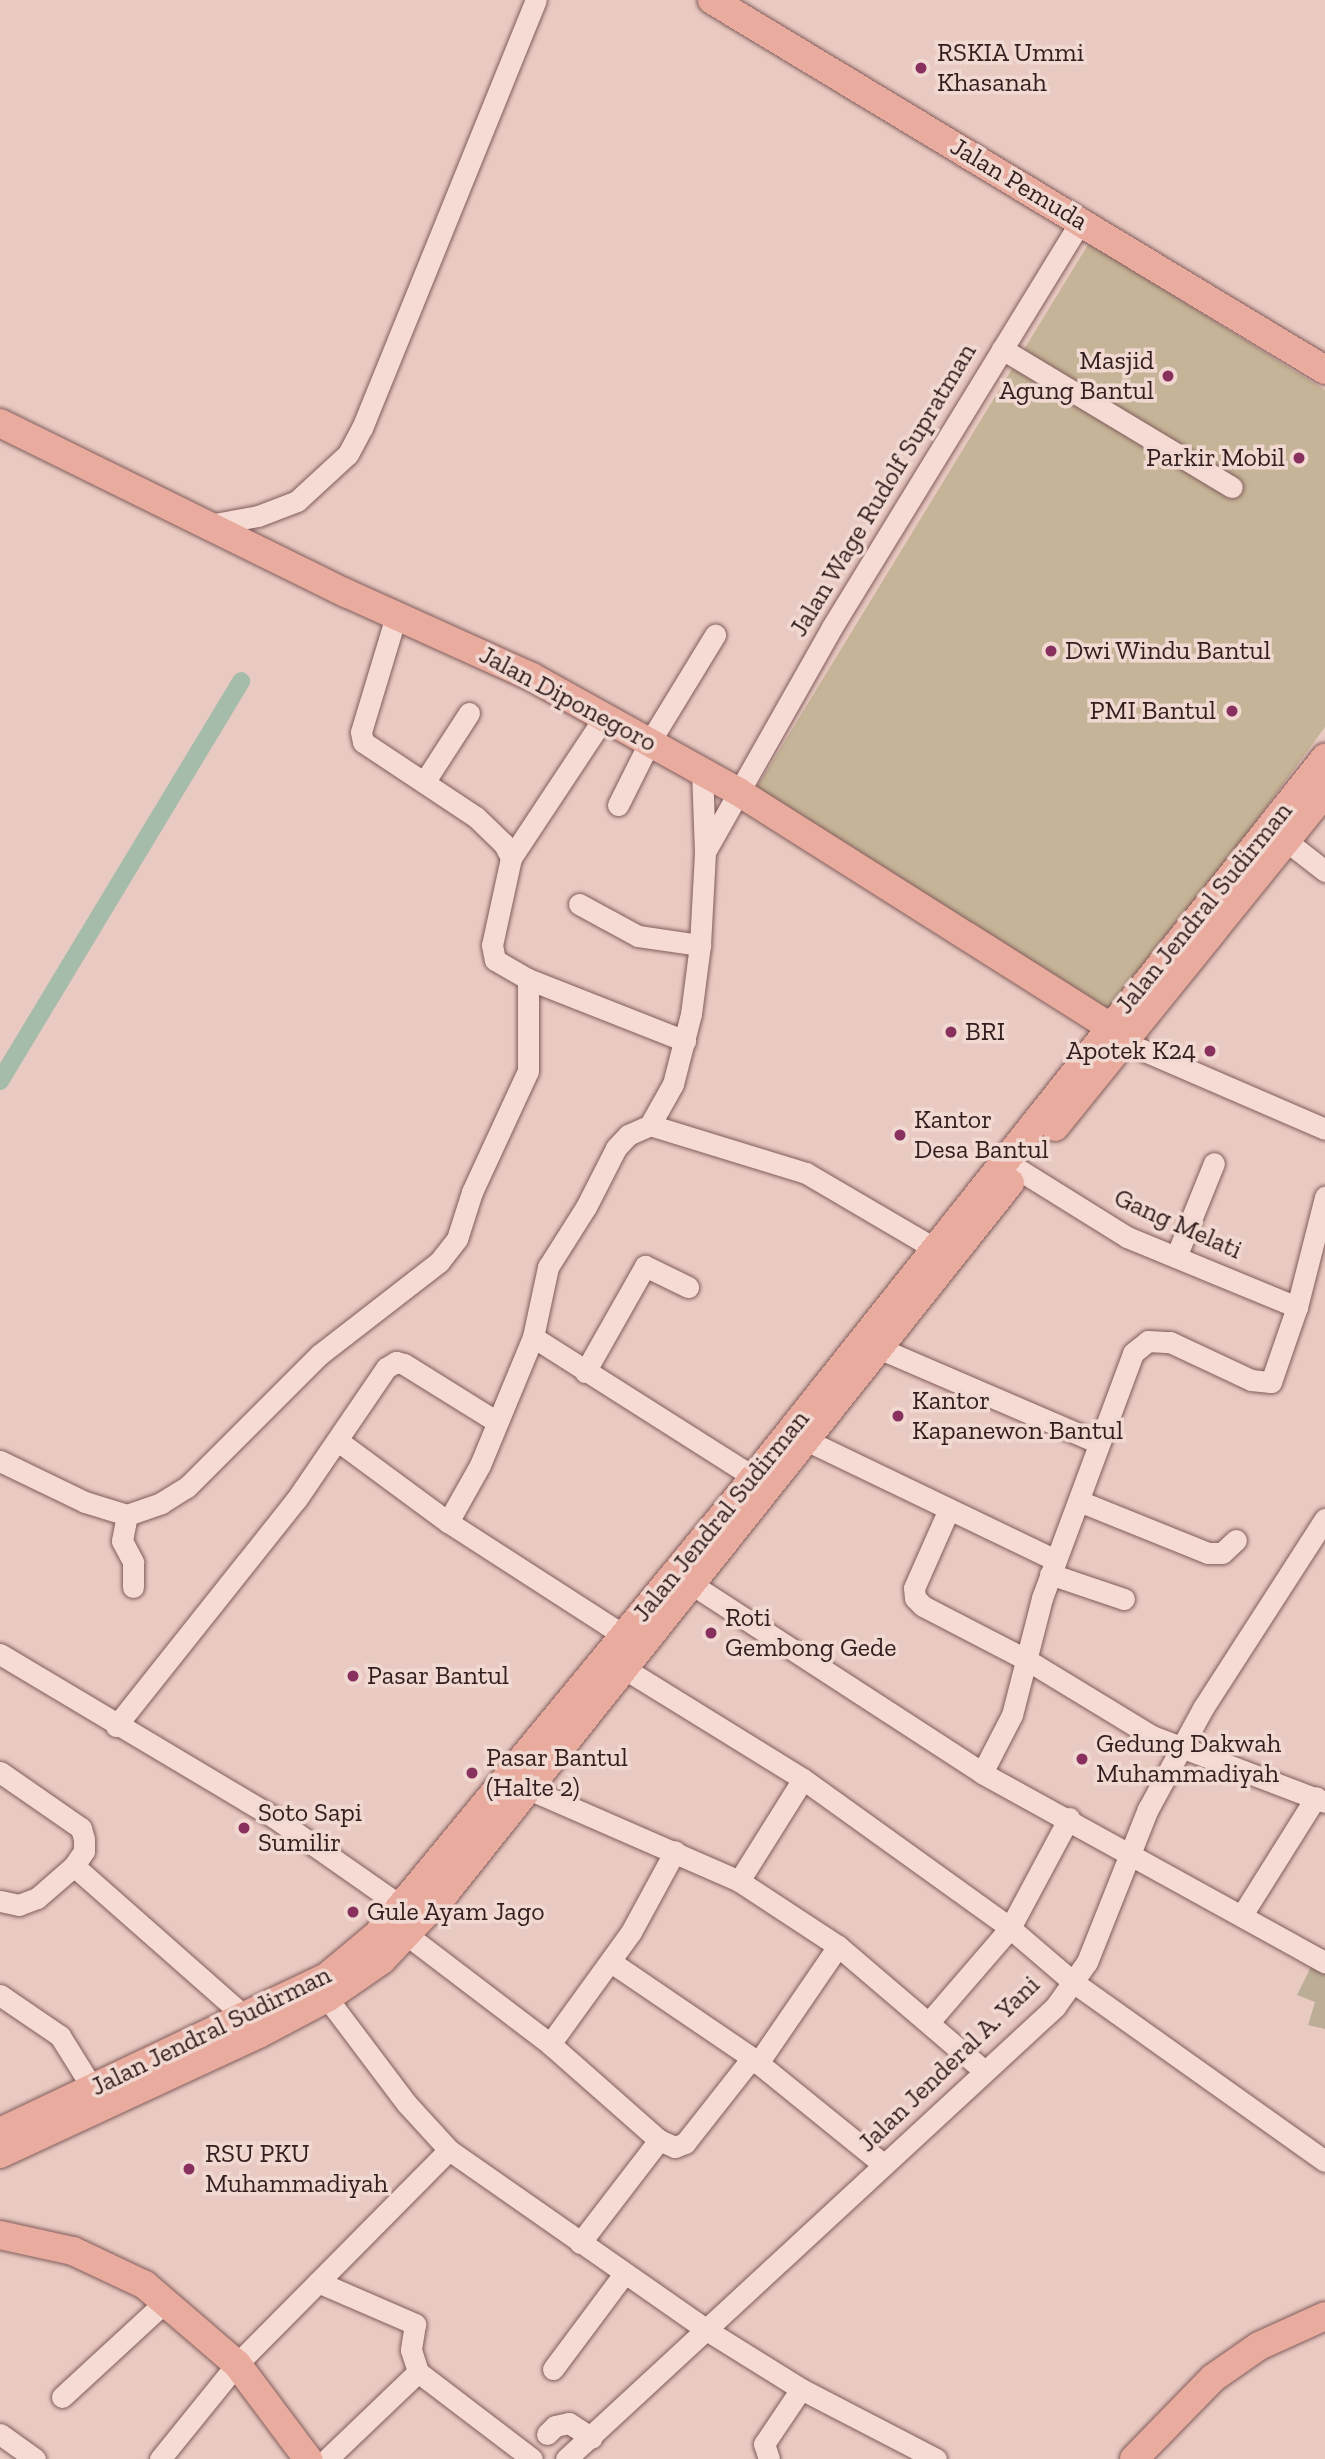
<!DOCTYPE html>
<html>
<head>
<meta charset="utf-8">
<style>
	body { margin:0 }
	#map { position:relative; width:1325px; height:2459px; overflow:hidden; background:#e9cac2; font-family:"Zilla Slab",serif }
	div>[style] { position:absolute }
	.green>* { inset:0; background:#c5b497 }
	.cemetery>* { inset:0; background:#bbad96 }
	.canal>* { height:18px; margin:-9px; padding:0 9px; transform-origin:9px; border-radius:9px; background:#a4bca9 }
	.roads { filter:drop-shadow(0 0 2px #815c5b) drop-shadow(0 0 2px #815c5b) }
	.minor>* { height:21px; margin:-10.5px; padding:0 10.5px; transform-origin:10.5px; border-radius:10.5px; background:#f5dbd4 }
	.major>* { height:28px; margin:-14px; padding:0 14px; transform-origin:14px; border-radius:14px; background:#e9ab9d }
	.dots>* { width:19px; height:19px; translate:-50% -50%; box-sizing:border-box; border:4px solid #f1d8d1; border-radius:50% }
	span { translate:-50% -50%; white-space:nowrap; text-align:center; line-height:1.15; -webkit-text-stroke:7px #f1d8d1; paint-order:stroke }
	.poi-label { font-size:26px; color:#321e1e }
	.left { translate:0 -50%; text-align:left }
	.right { translate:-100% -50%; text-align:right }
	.street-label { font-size:26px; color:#321e1e }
</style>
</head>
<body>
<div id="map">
	<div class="green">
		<div style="clip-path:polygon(1089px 243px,1325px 390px,1325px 727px,1109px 1022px,752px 795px)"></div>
	</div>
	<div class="cemetery">
		<div style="clip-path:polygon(1313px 1963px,1325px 1970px,1325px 2029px,1308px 2025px,1315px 2002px,1297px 1995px)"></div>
	</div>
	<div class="canal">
		<div style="left:0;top:1081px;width:467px;rotate:-58.9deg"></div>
	</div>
	<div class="roads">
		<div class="minor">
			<div style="left:1002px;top:349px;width:268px;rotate:31deg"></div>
			<div style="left:209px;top:525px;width:50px;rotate:-10.4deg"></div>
			<div style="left:258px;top:516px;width:42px;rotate:-21deg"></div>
			<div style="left:297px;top:501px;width:69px;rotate:-42.7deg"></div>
			<div style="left:348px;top:454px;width:30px;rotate:-62deg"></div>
			<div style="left:362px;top:428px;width:462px;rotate:-67.9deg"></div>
			<div style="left:396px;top:616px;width:121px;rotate:106.8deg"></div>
			<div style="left:361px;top:732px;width:10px;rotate:79deg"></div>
			<div style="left:363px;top:742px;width:136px;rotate:33.6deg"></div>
			<div style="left:476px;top:817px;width:39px;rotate:44deg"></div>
			<div style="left:504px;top:844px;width:16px;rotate:63deg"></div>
			<div style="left:511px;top:858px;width:89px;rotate:102.3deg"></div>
			<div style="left:492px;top:945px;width:15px;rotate:79deg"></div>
			<div style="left:495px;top:960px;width:38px;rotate:30deg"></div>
			<div style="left:528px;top:979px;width:169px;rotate:21.5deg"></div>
			<div style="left:425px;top:781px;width:81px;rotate:-57.1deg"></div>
			<div style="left:618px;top:805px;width:69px;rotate:-63.4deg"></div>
			<div style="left:649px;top:743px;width:127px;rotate:-58.6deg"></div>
			<div style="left:1285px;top:840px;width:51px;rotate:37.8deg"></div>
			<div style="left:706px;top:850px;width:256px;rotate:-60.5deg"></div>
			<div style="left:832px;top:627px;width:476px;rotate:-58.5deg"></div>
			<div style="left:511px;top:858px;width:167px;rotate:-56.5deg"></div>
			<div style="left:579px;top:904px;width:67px;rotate:28.5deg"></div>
			<div style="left:638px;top:936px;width:63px;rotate:8.3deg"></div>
			<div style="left:1124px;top:1042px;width:219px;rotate:23.4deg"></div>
			<div style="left:650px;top:1125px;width:163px;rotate:17.1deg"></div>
			<div style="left:806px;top:1173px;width:148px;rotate:30.4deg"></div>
			<div style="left:1005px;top:1161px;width:144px;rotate:31.9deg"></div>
			<div style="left:1127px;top:1237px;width:184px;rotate:22.4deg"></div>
			<div style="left:1176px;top:1257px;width:101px;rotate:-68deg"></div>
			<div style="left:533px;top:1337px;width:262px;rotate:32.4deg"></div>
			<div style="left:881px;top:1349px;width:237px;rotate:23.3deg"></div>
			<div style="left:585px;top:1372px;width:122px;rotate:-60.5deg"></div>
			<div style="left:645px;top:1266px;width:48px;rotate:26deg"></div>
			<div style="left:338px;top:1441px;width:137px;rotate:36.4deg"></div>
			<div style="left:448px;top:1522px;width:211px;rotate:32.8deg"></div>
			<div style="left:808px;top:1441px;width:274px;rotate:25.7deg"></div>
			<div style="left:0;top:1461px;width:94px;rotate:25.8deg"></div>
			<div style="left:85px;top:1502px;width:44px;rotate:17.2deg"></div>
			<div style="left:127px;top:1515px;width:36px;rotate:-19deg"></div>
			<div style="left:161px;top:1503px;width:31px;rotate:-32deg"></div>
			<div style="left:187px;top:1487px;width:187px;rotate:-45deg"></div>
			<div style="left:319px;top:1355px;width:152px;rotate:-37.8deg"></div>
			<div style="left:439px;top:1262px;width:29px;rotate:-52deg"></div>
			<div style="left:457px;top:1239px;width:49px;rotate:-72.3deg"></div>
			<div style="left:472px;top:1192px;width:133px;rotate:-65.2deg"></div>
			<div style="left:528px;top:1071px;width:92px;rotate:-90deg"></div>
			<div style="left:1079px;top:1501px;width:139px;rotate:22deg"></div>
			<div style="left:1208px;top:1553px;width:14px"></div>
			<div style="left:1222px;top:1553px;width:19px;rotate:-43deg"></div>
			<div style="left:949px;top:1509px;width:86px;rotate:113.9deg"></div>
			<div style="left:914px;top:1588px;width:10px;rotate:84deg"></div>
			<div style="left:915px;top:1598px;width:11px;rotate:45deg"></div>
			<div style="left:923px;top:1606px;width:117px;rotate:27.4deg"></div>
			<div style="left:1027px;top:1660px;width:146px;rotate:31.3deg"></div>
			<div style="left:1152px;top:1736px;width:185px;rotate:20.9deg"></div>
			<div style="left:127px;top:1515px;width:26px;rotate:101deg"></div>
			<div style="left:122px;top:1541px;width:24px;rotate:62deg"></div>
			<div style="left:133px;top:1562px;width:25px;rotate:90deg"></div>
			<div style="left:448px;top:1522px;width:65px;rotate:-60.7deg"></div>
			<div style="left:480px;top:1465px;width:139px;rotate:-67.5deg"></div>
			<div style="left:533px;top:1337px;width:72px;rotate:-77.9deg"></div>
			<div style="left:548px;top:1267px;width:71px;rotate:-57.7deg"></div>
			<div style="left:586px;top:1207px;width:66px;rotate:-63deg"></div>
			<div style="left:616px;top:1148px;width:18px;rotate:-47deg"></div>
			<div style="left:628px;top:1135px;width:24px;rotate:-24deg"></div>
			<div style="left:650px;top:1125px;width:47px;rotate:-60.7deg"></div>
			<div style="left:673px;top:1084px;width:72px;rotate:-75.6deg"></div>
			<div style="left:691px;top:1014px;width:70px;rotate:-82.6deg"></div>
			<div style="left:700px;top:945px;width:93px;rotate:-86.9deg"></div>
			<div style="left:705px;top:852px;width:82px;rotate:-92.1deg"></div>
			<div style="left:1050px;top:1574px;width:78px;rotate:18.7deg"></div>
			<div style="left:693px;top:1585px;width:345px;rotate:33deg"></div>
			<div style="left:982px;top:1773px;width:392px;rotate:28.9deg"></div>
			<div style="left:0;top:1654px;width:320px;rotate:30.8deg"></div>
			<div style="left:275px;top:1818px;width:155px;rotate:35deg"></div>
			<div style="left:625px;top:1669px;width:209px;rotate:31.7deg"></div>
			<div style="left:803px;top:1779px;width:255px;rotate:35.7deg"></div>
			<div style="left:1010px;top:1928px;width:83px;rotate:40.6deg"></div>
			<div style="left:1073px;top:1982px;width:309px;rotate:35.4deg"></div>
			<div style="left:116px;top:1726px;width:289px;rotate:-51.5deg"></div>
			<div style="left:296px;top:1500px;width:160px;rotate:-55.7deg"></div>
			<div style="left:386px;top:1368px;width:12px;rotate:-31deg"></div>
			<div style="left:396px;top:1362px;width:8px;rotate:14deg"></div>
			<div style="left:404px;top:1364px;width:110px;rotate:31.9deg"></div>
			<div style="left:0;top:1772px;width:98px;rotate:34.7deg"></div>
			<div style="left:81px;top:1828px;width:11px;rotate:75deg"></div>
			<div style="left:84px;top:1839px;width:12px;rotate:90deg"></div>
			<div style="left:84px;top:1851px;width:18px;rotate:124deg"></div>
			<div style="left:74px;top:1866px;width:49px;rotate:139.1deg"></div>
			<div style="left:37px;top:1898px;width:19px;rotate:159deg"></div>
			<div style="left:19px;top:1905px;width:19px;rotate:-168deg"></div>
			<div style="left:982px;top:1773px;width:65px;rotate:-62.7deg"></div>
			<div style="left:1012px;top:1715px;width:121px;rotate:-75.6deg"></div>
			<div style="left:1042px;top:1598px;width:261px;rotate:-69.6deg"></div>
			<div style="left:1133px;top:1353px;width:19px;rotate:-39deg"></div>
			<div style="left:1148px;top:1341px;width:22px;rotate:3deg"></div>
			<div style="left:1170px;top:1342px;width:89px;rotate:25.1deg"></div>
			<div style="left:1251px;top:1380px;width:20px;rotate:6deg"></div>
			<div style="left:1271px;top:1382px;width:79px;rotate:-70.9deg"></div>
			<div style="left:1297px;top:1307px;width:114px;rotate:-75.7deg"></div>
			<div style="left:515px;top:1783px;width:244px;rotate:23.6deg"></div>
			<div style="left:739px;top:1881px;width:118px;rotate:33.3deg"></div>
			<div style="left:838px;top:1946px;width:191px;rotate:40.5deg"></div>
			<div style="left:74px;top:1866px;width:228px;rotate:41.4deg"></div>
			<div style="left:739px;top:1881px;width:120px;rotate:-57.9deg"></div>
			<div style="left:1242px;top:1915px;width:139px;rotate:-57.9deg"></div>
			<div style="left:407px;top:1935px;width:180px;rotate:37.3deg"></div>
			<div style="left:550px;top:2044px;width:145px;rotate:41.4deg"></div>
			<div style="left:611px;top:1962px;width:171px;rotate:34.2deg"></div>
			<div style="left:752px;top:2058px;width:170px;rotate:39deg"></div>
			<div style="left:0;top:1995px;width:73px;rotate:34.3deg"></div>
			<div style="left:60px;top:2036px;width:62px;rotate:58.1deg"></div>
			<div style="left:327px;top:1998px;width:133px;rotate:53deg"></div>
			<div style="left:407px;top:2104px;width:62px;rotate:47.6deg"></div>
			<div style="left:449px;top:2150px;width:316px;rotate:34.9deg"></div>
			<div style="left:708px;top:2331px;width:110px;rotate:31.9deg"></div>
			<div style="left:801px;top:2389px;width:152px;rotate:27.4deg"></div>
			<div style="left:929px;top:2022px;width:124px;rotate:-49.2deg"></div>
			<div style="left:1010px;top:1928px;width:125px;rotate:-61.8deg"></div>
			<div style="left:550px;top:2044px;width:138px;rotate:-54.1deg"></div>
			<div style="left:631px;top:1932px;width:92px;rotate:-61.5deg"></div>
			<div style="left:758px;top:2063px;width:142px;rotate:-55.6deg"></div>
			<div style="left:580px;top:2243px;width:130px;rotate:-52.5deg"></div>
			<div style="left:659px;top:2140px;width:17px;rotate:24deg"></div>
			<div style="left:675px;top:2147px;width:11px;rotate:-22deg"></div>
			<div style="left:685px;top:2143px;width:108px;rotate:-51.8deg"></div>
			<div style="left:318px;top:2282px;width:106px;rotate:23.4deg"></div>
			<div style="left:415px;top:2324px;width:26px;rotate:99deg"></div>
			<div style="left:411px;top:2350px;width:23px;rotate:72deg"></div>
			<div style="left:418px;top:2372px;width:143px;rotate:37.3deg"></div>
			<div style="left:553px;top:2369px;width:117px;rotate:-53.3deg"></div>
			<div style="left:62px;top:2397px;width:142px;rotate:-42.7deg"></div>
			<div style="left:0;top:2434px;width:43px;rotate:35.5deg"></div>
			<div style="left:547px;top:2434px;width:11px;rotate:-45deg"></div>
			<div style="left:555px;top:2426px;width:14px;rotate:-12deg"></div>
			<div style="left:569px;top:2423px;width:27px;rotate:33deg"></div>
			<div style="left:160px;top:2459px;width:122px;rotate:-51deg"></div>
			<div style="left:237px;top:2364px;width:301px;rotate:-45.3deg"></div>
			<div style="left:327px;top:2459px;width:126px;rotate:-43.7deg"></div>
			<div style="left:566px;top:2459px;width:666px;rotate:-42.75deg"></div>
			<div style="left:1055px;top:2007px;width:55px;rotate:-54.6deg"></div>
			<div style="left:1087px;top:1962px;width:165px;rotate:-68.3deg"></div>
			<div style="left:1148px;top:1809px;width:115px;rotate:-61.4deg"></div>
			<div style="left:1203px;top:1708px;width:225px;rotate:-57.2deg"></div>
			<div style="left:769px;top:2459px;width:16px;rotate:-108deg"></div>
			<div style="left:764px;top:2444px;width:66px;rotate:-56.1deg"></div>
		</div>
		<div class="major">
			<div style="left:712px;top:0;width:716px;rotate:31.11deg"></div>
			<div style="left:0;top:423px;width:386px;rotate:26.2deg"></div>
			<div style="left:346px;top:593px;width:204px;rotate:24.3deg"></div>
			<div style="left:532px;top:677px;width:235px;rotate:29.1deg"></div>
			<div style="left:737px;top:791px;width:440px;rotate:32.3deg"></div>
			<div style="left:1055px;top:1127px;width:430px;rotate:-51.1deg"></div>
			<div style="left:0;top:2132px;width:363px;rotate:-25.4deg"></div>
			<div style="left:328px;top:1976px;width:65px;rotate:-40deg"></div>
			<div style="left:378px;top:1934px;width:580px;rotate:-50.52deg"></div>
			<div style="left:747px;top:1486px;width:930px;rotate:-51.55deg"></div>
			<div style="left:0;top:2154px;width:285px;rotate:-24.9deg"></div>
			<div style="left:259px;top:2034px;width:77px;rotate:-27.9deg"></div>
			<div style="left:327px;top:1998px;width:67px;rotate:-34.6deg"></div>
			<div style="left:382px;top:1960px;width:93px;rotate:-46.7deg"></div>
			<div style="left:446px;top:1892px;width:906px;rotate:-51.5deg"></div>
			<div style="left:0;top:2235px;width:75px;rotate:12.4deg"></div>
			<div style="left:73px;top:2251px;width:80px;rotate:25.3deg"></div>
			<div style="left:145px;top:2285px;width:121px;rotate:40.7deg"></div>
			<div style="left:237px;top:2364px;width:119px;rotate:53.2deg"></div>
			<div style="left:1134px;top:2459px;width:113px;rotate:-45.7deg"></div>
			<div style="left:1213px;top:2378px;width:56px;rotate:-34.8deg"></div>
			<div style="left:1259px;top:2346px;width:72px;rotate:-24.4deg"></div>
		</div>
	</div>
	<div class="dots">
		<div style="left:921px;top:68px;background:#89315e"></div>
		<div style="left:1168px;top:376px;background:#89315e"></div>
		<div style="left:1299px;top:458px;background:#89315e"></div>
		<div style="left:1051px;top:651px;background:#89315e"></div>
		<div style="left:1232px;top:711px;background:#89315e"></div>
		<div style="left:951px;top:1032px;background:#89315e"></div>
		<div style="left:1210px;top:1051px;background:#89315e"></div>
		<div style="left:900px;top:1135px;background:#89315e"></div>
		<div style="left:898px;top:1416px;background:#89315e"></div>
		<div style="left:711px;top:1633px;background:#89315e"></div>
		<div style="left:353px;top:1676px;background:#89315e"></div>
		<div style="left:1082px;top:1759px;background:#89315e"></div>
		<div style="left:472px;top:1773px;background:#89315e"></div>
		<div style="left:244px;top:1828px;background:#89315e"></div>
		<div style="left:353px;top:1912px;background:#89315e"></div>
		<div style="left:189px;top:2169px;background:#89315e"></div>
	</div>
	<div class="poi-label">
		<span class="left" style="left:937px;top:68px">RSKIA Ummi<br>Khasanah</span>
		<span class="right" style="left:1154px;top:376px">Masjid<br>Agung Bantul</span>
		<span class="right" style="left:1285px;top:458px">Parkir Mobil</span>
		<span class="left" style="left:1065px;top:651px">Dwi Windu Bantul</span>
		<span class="right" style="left:1216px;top:711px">PMI Bantul</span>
		<span class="left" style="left:965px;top:1032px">BRI</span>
		<span class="right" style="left:1196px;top:1051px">Apotek K24</span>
		<span class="left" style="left:914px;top:1135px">Kantor<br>Desa Bantul</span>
		<span class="left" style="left:912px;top:1416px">Kantor<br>Kapanewon Bantul</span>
		<span class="left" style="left:725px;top:1633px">Roti<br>Gembong Gede</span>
		<span class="left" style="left:367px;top:1676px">Pasar Bantul</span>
		<span class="left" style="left:1096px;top:1759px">Gedung Dakwah<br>Muhammadiyah</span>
		<span class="left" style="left:486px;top:1773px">Pasar Bantul<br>(Halte 2)</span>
		<span class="left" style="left:258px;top:1828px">Soto Sapi<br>Sumilir</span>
		<span class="left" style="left:367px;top:1912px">Gule Ayam Jago</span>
		<span class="left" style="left:205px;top:2169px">RSU PKU<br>Muhammadiyah</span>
	</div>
	<div class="street-label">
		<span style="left:1019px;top:184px;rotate:31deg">Jalan Pemuda</span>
		<span style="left:883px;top:490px;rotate:-59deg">Jalan Wage Rudolf Supratman</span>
		<span style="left:568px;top:699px;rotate:28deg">Jalan Diponegoro</span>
		<span style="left:1204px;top:908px;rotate:-51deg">Jalan Jendral Sudirman</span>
		<span style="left:1178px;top:1224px;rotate:24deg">Gang Melati</span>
		<span style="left:721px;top:1516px;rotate:-51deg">Jalan Jendral Sudirman</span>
		<span style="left:211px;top:2031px;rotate:-26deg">Jalan Jendral Sudirman</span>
		<span style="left:949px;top:2064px;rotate:-44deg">Jalan Jenderal A. Yani</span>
	</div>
</div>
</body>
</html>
